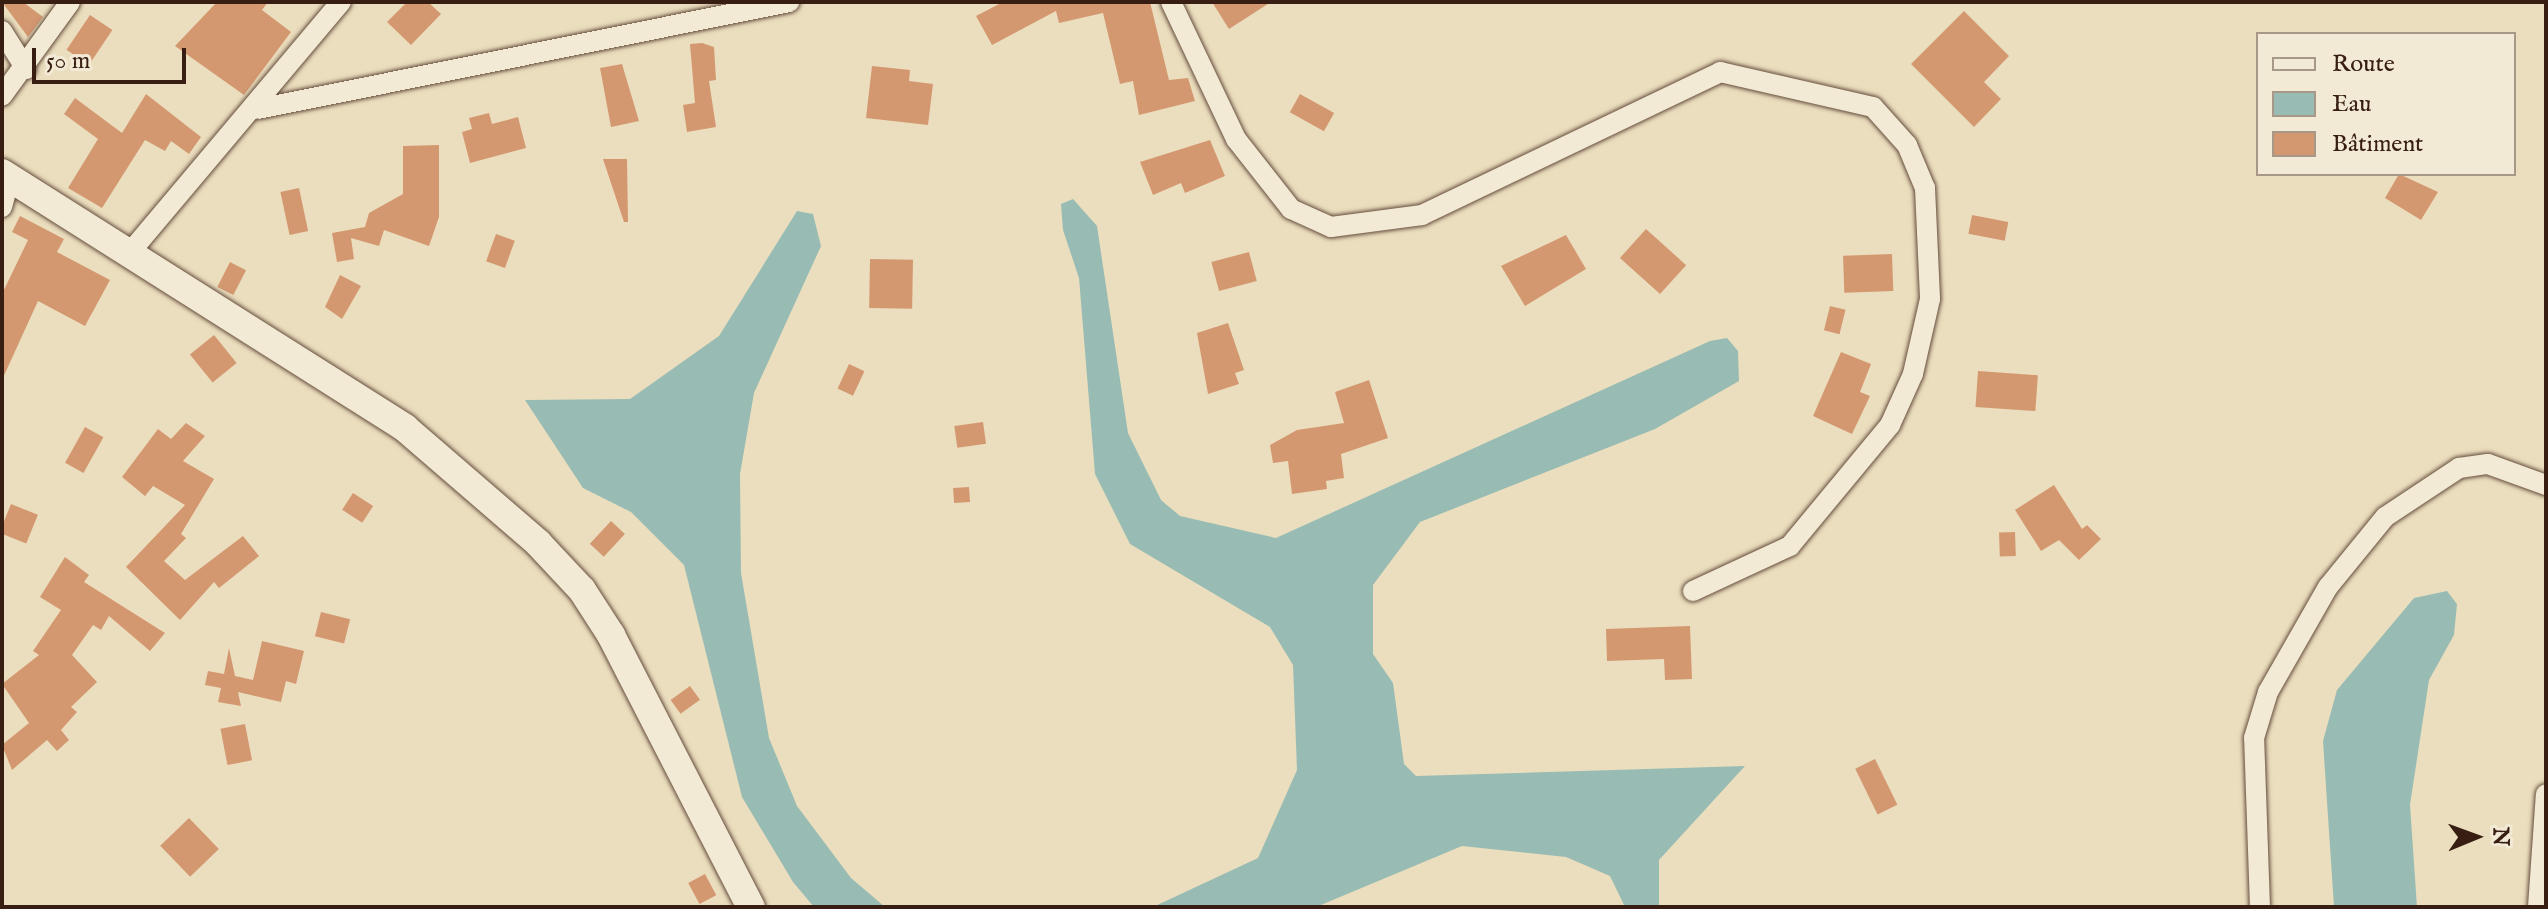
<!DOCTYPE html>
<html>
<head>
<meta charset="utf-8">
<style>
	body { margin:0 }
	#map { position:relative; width:2548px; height:909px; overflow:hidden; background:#ebdebe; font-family:"IM FELL English",serif }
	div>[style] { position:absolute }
	.water>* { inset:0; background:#98bcb3 }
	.building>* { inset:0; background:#d49871; transform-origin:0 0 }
	.roads { filter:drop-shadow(0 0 2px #654d3d) drop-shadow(0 0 2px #654d3d) }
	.street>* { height:20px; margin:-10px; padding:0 10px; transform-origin:10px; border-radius:10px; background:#f2ead5 }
	.secondary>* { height:28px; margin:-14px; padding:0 14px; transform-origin:14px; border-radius:14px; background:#f2ead5 }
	span { translate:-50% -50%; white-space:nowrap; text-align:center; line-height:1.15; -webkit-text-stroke:6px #f2ead5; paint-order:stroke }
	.frame { position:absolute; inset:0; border:4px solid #381d12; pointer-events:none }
	.legend { position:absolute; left:2256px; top:32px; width:260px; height:144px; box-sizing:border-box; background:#f2ead5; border:2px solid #a89887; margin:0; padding:10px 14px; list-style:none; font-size:24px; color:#381d12 }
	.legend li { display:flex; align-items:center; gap:16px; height:40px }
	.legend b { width:40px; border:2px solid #a89887 }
	.north { position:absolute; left:2436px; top:797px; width:80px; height:80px; -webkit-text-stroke:6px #f2ead5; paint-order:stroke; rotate:89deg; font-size:22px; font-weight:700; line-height:32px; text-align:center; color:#381d12 }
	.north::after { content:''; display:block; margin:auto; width:28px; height:36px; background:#381d12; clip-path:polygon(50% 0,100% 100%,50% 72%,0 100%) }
	.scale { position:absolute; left:32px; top:48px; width:154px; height:36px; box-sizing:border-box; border:4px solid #381d12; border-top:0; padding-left:10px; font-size:24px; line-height:28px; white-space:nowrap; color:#381d12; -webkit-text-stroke:6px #f2ead5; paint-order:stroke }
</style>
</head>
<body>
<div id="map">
	<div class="water">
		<div style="clip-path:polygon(1073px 199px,1097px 226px,1128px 433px,1161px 500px,1180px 516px,1276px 538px,1710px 341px,1727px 338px,1738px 351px,1739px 381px,1655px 429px,1420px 522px,1373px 585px,1373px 654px,1393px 683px,1404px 764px,1416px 776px,1745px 766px,1659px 860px,1659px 907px,1625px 907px,1610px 876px,1566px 857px,1462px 846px,1316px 907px,1153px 907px,1258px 858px,1297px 770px,1293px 665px,1270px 627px,1130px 544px,1095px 474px,1079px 278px,1063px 230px,1061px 204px)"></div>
		<div style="clip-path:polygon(797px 211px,813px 214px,821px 246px,754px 393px,740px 474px,741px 573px,769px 738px,797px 806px,851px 878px,885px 907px,814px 907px,793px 882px,742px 797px,684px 565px,631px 512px,583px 488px,525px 400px,630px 399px,719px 336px)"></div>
		<div style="clip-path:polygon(2447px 591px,2457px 604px,2454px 635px,2429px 680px,2410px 805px,2417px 907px,2334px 907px,2323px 741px,2337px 690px,2414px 598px)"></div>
	</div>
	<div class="building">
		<div style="clip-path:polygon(2px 2px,23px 2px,43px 17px,28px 37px)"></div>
		<div style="clip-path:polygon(217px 2px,268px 2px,262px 10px,291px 32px,244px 95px,175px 46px)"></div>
		<div style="clip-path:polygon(407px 2px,428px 2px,441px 14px,411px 45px,387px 22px)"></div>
		<div style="clip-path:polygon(1003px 2px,1150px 2px,1169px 80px,1188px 78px,1195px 101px,1139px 115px,1133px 81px,1120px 84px,1103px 13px,1059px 23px,1056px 11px,992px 45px,976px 16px)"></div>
		<div style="clip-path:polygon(1212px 2px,1271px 2px,1229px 29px)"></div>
		<div style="clip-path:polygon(1964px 11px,2009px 56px,1984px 82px,2001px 99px,1974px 127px,1911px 64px)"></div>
		<div style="left:90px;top:15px;width:27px;height:42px;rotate:34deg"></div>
		<div style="clip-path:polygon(702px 43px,714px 47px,716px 80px,709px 81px,716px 127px,687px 132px,683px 105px,695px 103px,690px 44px)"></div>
		<div style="clip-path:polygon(622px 64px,639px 121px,611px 127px,600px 68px)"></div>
		<div style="clip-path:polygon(872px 66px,910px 70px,909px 81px,933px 84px,928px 125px,866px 118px)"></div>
		<div style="clip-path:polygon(146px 94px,201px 137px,189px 154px,171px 141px,165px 151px,145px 140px,102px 208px,68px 188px,98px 139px,64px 114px,75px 98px,122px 133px)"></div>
		<div style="left:1300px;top:94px;width:39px;height:21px;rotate:29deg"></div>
		<div style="clip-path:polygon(489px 113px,492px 124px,518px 117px,526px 148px,470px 163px,462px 132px,472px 129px,469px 118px)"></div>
		<div style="clip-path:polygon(1210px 140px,1225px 176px,1185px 193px,1181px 183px,1153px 195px,1140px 162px)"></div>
		<div style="clip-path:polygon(439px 145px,439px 217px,429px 246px,384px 230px,379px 246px,351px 238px,354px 259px,337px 262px,332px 233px,365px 227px,369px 213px,403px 194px,403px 146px)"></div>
		<div style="clip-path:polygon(603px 159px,627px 159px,628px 222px,624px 222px)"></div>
		<div style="clip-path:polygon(2399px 174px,2438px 192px,2421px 220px,2385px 198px)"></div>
		<div style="left:299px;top:188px;width:44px;height:19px;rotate:78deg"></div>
		<div style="left:1972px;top:215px;width:37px;height:19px;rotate:11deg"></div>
		<div style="clip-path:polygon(20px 216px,64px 239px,57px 252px,110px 280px,85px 326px,38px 301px,2px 380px,2px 294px,28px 240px,12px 232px)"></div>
		<div style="left:1646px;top:229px;width:54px;height:39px;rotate:42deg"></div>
		<div style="left:496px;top:234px;width:20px;height:29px;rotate:20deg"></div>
		<div style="clip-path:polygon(1566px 235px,1586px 269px,1525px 306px,1501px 266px)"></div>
		<div style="left:1249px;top:252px;width:30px;height:39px;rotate:75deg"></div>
		<div style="left:1892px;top:254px;width:37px;height:49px;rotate:88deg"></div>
		<div style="left:870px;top:259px;width:43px;height:49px;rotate:1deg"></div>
		<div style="left:230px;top:262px;width:18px;height:28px;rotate:27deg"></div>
		<div style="clip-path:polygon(340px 275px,361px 286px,342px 319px,325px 307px)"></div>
		<div style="left:1830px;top:306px;width:16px;height:25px;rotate:14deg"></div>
		<div style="clip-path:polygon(1228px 323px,1244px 370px,1235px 373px,1239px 384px,1208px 394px,1197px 333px)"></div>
		<div style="left:214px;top:335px;width:36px;height:31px;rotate:51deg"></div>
		<div style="clip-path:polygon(1841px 352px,1871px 364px,1860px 392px,1870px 396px,1852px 434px,1813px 416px)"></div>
		<div style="left:849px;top:364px;width:17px;height:27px;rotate:25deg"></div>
		<div style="left:1978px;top:371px;width:60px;height:36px;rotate:4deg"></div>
		<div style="clip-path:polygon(1369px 380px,1388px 438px,1341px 454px,1344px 478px,1326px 481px,1327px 489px,1292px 494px,1288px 461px,1273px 463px,1270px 445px,1297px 430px,1344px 423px,1335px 392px)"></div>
		<div style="left:983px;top:422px;width:22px;height:29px;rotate:82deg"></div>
		<div style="clip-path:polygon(186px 423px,205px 436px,183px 461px,214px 479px,181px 534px,186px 538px,164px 561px,185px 580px,243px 536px,259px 556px,219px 588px,214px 582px,180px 620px,126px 567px,185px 505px,153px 486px,145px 496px,122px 477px,158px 429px,171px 439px)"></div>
		<div style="left:85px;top:427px;width:21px;height:41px;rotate:29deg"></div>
		<div style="clip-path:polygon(2054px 485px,2082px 529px,2087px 525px,2101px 539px,2079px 560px,2059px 540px,2041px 551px,2015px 510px)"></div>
		<div style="left:969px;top:487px;width:15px;height:16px;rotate:86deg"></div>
		<div style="left:353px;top:493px;width:24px;height:20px;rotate:33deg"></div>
		<div style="left:11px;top:504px;width:29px;height:31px;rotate:22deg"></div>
		<div style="left:611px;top:521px;width:19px;height:31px;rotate:43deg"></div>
		<div style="left:2015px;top:532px;width:24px;height:16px;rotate:88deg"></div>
		<div style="clip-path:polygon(65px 557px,89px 575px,84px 582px,165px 633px,150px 651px,109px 616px,101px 630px,93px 625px,72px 655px,97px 682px,71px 707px,77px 712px,61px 730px,69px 740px,57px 751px,47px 740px,12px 770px,2px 745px,29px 723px,2px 684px,39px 655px,33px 651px,61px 610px,40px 597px)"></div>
		<div style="left:321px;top:612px;width:30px;height:25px;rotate:14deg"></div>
		<div style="clip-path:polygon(1690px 626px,1692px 679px,1665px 680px,1664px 659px,1607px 661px,1606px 629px)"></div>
		<div style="clip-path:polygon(262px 641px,304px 651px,296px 684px,286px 681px,281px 702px,238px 692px,241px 706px,218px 702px,221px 688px,205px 685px,208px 671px,224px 674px,229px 648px,235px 676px,253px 680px)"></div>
		<div style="left:690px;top:686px;width:17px;height:24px;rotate:54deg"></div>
		<div style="left:245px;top:724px;width:37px;height:25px;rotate:79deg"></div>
		<div style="left:1875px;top:759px;width:51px;height:22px;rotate:64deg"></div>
		<div style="left:189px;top:818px;width:43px;height:40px;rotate:46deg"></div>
		<div style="left:705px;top:874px;width:24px;height:19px;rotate:62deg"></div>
	</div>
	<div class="roads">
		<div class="street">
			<div style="left:1171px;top:2px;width:152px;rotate:64.6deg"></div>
			<div style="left:1236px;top:139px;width:89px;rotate:51.8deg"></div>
			<div style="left:1291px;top:209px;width:44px;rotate:24.2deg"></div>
			<div style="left:1331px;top:227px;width:92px;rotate:-7.5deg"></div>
			<div style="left:1422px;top:215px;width:331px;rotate:-25.6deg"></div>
			<div style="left:1720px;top:72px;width:157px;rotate:12.9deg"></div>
			<div style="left:1873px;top:107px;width:51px;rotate:48.2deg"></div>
			<div style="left:1907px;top:145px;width:47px;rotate:67.3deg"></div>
			<div style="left:1925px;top:188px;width:111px;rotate:87.4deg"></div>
			<div style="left:1930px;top:299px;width:77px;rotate:102.8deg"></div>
			<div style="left:1913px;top:374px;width:56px;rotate:114.3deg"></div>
			<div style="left:1890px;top:425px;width:157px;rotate:129.6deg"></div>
			<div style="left:1790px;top:546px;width:107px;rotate:155.1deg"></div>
			<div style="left:2px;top:31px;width:45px;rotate:57.7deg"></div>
			<div style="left:2px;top:96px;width:116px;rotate:-54.1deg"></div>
			<div style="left:258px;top:109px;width:542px;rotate:-11.39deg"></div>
			<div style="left:2px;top:207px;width:30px;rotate:-75deg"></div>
			<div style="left:127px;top:256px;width:332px;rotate:-49.9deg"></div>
			<div style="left:2260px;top:907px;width:169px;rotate:-92deg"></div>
			<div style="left:2254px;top:738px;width:48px;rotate:-73.1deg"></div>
			<div style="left:2268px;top:692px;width:121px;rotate:-60.3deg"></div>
			<div style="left:2328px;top:587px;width:90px;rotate:-50.8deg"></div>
			<div style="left:2385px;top:517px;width:89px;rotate:-33.5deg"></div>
			<div style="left:2459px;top:468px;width:29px;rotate:-8deg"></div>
			<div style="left:2488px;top:464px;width:62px;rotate:19.9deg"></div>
			<div style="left:2538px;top:907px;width:113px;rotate:-86deg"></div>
		</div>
		<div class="secondary">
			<div style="left:2px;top:173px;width:477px;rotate:32.3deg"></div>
			<div style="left:405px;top:428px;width:176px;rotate:40.8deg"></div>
			<div style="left:538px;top:543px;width:64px;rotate:46.9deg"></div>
			<div style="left:582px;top:590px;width:54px;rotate:57.2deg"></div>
			<div style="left:611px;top:635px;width:306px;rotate:62.8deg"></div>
		</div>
	</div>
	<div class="frame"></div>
	<ul class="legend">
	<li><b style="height:10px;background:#f2ead5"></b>Route</li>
	<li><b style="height:22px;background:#98bcb3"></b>Eau</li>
	<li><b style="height:22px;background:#d49871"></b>Bâtiment</li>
	</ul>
	<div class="north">N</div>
	<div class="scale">50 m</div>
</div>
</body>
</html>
